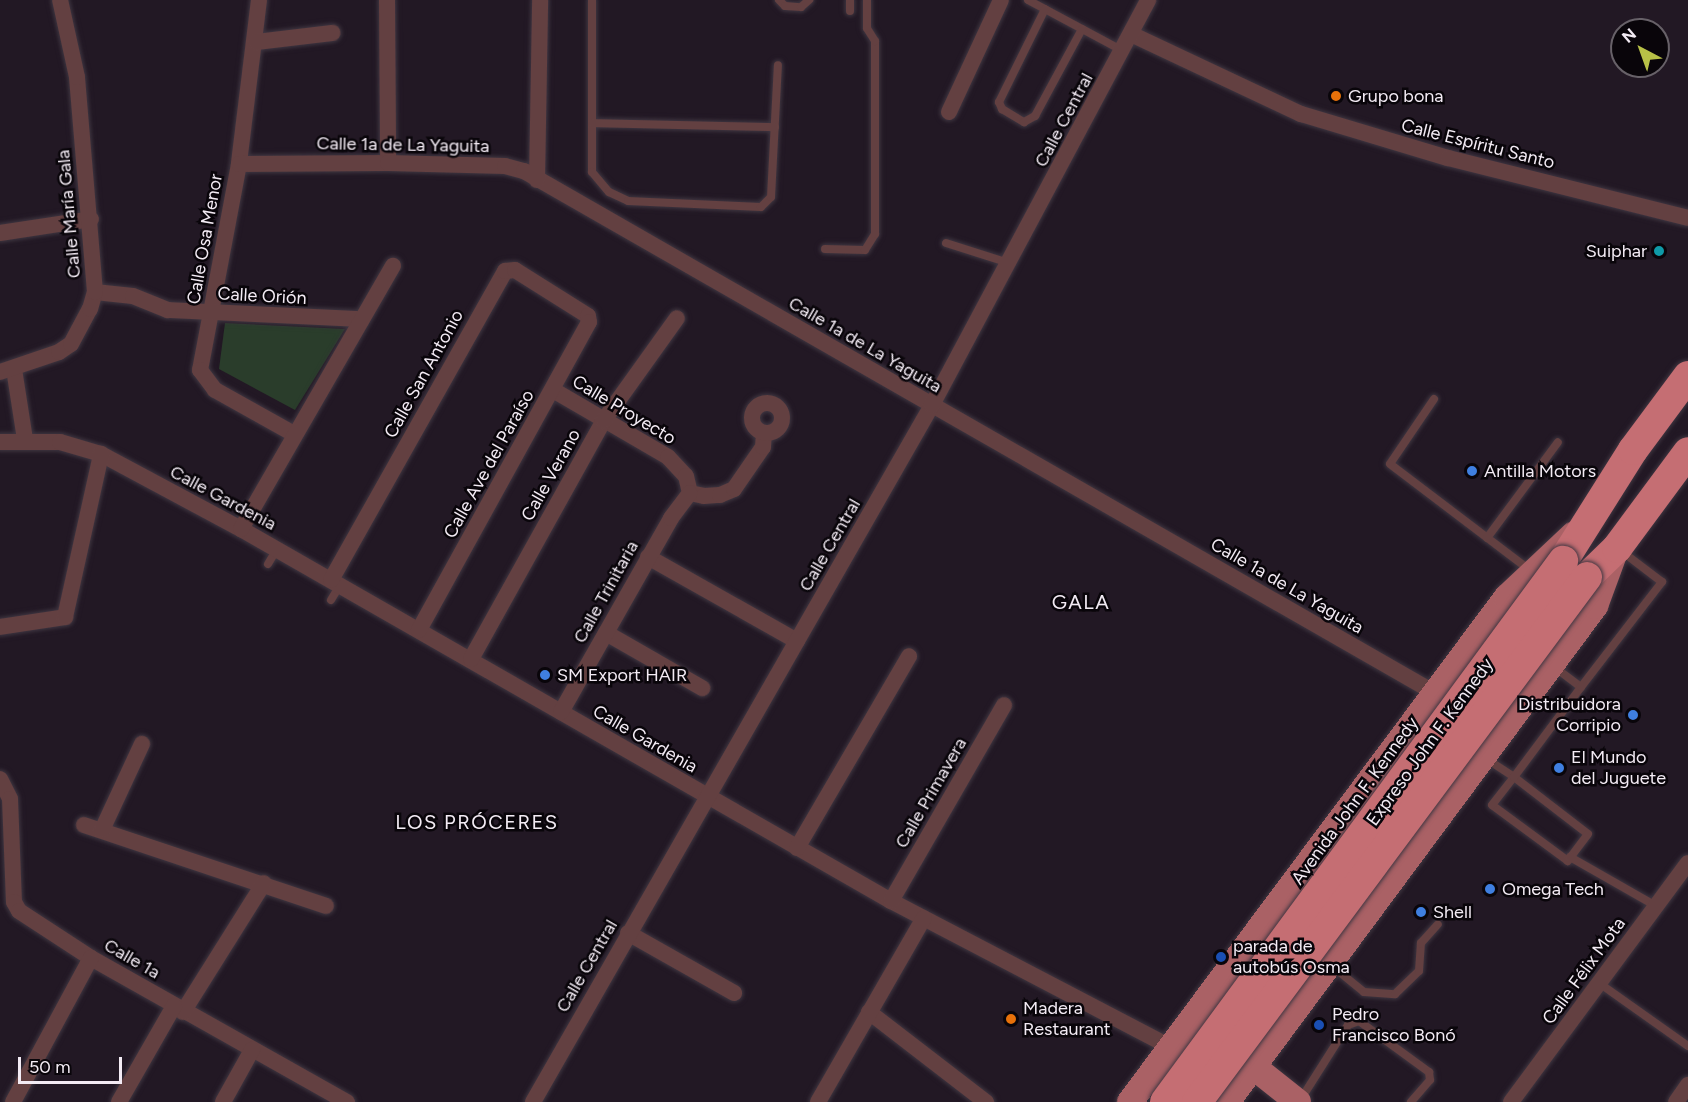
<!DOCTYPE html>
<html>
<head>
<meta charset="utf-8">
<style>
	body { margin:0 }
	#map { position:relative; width:1688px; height:1102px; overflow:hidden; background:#221824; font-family:Figtree,sans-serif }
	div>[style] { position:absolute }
	.green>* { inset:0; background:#2a3d2b }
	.roads { filter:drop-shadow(0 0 2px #3f3641) drop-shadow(0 0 2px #3f3641) }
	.lane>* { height:8px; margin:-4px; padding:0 4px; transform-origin:4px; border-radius:4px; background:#634041 }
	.street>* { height:16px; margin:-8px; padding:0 8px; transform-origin:8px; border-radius:8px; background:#634041 }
	.street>.ring { margin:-8px; padding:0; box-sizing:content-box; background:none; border:16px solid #634041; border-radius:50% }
	.primary>* { height:26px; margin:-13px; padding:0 13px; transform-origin:13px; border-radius:13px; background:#aa6165 }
	.highway>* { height:30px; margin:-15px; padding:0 15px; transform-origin:15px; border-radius:15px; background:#c56e73 }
	.bridges { filter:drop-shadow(0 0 2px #3f3641) drop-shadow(0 0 2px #3f3641) }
	.highway-bridge>* { height:30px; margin:-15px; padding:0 15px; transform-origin:15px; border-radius:15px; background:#c56e73 }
	.dots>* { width:16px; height:16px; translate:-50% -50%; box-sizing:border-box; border:3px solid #09050a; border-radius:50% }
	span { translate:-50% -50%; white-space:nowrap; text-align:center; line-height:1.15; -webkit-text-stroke:5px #09050a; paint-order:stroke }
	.poi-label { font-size:18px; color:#f3ebf4 }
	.left { translate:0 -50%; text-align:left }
	.right { translate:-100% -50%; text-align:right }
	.street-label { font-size:18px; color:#f3ebf4 }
	.neighbourhood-label { font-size:20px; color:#f3ebf4; letter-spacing:1.5px }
	.north { position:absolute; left:1610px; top:18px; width:60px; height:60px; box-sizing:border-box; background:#09050a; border:2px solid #676168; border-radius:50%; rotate:319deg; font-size:16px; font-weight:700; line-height:24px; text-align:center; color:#f3ebf4 }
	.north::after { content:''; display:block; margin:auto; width:21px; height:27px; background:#b8c147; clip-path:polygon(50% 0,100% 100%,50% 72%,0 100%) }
	.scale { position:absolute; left:18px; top:1057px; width:104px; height:27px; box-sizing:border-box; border:3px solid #f3ebf4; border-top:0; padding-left:8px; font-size:18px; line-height:21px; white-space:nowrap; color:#f3ebf4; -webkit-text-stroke:4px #09050a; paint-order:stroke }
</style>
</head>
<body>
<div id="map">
	<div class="green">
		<div style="clip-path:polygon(225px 323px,345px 329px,295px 410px,219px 369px)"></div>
	</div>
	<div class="roads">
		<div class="lane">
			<div style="left:592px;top:0;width:172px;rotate:90deg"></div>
			<div style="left:592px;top:172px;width:26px;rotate:50deg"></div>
			<div style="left:609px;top:192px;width:21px;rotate:25deg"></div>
			<div style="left:628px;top:201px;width:133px;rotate:2.6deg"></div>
			<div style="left:761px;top:207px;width:14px;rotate:-45deg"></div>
			<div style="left:771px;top:197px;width:132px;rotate:-87deg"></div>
			<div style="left:779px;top:0;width:8px;rotate:45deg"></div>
			<div style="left:785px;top:6px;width:16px;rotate:4deg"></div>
			<div style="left:801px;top:7px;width:11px;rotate:-41deg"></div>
			<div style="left:1028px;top:0;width:108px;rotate:28.2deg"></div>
			<div style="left:1045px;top:9px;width:104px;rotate:116.3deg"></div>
			<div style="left:999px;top:102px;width:8px;rotate:67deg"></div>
			<div style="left:1002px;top:109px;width:26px;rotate:31deg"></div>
			<div style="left:1024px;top:122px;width:13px;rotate:-29deg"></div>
			<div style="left:1035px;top:116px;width:99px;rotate:-61.6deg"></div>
			<div style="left:850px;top:11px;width:11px;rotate:-90deg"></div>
			<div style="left:592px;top:123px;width:183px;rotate:1.3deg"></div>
			<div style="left:946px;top:243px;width:66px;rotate:17.6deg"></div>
			<div style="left:825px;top:249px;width:40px;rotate:1.4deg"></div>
			<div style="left:865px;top:250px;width:19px;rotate:-58deg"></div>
			<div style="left:875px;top:234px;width:193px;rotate:-90deg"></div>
			<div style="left:875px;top:41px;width:15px;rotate:-122deg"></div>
			<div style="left:867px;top:28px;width:28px;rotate:-90deg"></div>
			<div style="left:1434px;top:399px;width:78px;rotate:124.1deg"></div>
			<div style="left:1390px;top:464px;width:177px;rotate:37.2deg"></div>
			<div style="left:1487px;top:538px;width:119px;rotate:-53.5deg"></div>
			<div style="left:268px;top:564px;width:17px;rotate:-59deg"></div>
			<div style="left:331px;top:600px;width:17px;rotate:-59deg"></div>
			<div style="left:1553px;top:666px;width:35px;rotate:37deg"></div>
			<div style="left:1485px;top:758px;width:35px;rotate:33deg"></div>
			<div style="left:1514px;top:777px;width:93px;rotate:37.6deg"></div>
			<div style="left:1588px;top:834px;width:34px;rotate:127deg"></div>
			<div style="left:1568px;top:861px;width:94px;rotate:-143.6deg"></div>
			<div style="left:1492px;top:805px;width:36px;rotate:-52deg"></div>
			<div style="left:1514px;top:777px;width:112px;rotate:-53.3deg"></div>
			<div style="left:1581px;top:687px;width:133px;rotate:-52.4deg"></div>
			<div style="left:1662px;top:582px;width:53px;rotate:-142.7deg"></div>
			<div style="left:1570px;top:857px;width:99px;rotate:29.7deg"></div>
			<div style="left:1332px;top:966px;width:41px;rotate:39.1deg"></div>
			<div style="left:1364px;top:992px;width:31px;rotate:4deg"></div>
			<div style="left:1395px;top:994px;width:33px;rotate:-44deg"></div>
			<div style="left:1419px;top:971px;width:28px;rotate:-86deg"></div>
			<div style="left:1421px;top:943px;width:25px;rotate:-48deg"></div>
			<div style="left:1599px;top:983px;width:109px;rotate:35.3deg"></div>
			<div style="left:1301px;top:1099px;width:88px;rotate:-57.6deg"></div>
			<div style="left:1348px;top:1025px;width:12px;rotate:-20deg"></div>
			<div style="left:1359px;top:1021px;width:87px;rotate:36.1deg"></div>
			<div style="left:1429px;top:1072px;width:8px;rotate:83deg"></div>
			<div style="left:1430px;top:1080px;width:29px;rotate:131deg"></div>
		</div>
		<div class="street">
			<div style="left:259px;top:0;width:165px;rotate:97deg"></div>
			<div style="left:239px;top:164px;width:210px;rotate:100.7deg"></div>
			<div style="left:200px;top:370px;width:25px;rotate:53deg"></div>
			<div style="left:215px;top:390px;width:90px;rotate:29.1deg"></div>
			<div style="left:387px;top:0;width:163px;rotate:89.6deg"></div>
			<div style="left:1133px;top:35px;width:186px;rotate:25.2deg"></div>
			<div style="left:1301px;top:114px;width:153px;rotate:16.7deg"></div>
			<div style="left:1448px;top:158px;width:247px;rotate:14deg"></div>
			<div style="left:256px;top:42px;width:77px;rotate:-6.8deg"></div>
			<div style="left:949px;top:112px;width:123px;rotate:-65.1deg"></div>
			<div style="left:239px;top:164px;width:149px;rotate:-0.4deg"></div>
			<div style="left:388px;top:163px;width:117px;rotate:1.5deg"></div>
			<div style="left:505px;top:166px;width:20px;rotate:15deg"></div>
			<div style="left:524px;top:171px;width:1050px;rotate:29.81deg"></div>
			<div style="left:537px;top:180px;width:180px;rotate:-89deg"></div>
			<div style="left:0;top:233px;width:92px;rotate:-8.7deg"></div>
			<div style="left:95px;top:292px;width:38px;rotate:6deg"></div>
			<div style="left:133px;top:296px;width:38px;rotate:22deg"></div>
			<div style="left:168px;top:310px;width:191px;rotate:2.7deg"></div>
			<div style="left:14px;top:369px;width:71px;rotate:81.1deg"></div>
			<div style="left:0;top:372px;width:62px;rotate:-18.7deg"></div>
			<div style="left:59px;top:352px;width:14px;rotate:-34deg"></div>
			<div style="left:71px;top:344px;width:40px;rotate:-62deg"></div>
			<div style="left:90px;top:309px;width:18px;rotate:-74deg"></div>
			<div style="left:95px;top:292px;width:216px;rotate:-94.8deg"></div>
			<div style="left:77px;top:77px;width:79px;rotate:-102.4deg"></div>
			<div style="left:553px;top:390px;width:133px;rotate:30.2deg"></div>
			<div style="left:668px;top:457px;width:26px;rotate:47deg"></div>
			<div style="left:686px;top:476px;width:17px;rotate:77deg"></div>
			<div style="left:690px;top:493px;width:14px;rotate:12deg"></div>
			<div style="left:704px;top:496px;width:16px;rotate:-4deg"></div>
			<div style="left:720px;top:495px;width:15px;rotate:-23deg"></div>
			<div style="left:734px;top:489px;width:51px;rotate:-55.4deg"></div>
			<div style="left:763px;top:447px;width:13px;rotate:-86deg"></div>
			<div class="ring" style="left:752px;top:403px;width:14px;height:14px"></div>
			<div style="left:0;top:442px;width:60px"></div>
			<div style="left:60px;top:442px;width:43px;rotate:16.3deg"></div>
			<div style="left:101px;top:454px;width:159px;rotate:28.2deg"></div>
			<div style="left:241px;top:529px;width:749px;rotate:29.78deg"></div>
			<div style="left:891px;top:901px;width:315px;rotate:27.6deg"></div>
			<div style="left:241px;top:529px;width:304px;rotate:-60deg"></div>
			<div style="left:648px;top:557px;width:171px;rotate:29.4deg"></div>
			<div style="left:331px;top:580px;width:355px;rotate:-60.6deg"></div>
			<div style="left:505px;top:271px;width:10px;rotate:-6deg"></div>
			<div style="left:515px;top:270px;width:86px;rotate:32.2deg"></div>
			<div style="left:588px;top:316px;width:6px;rotate:81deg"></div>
			<div style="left:589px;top:322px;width:352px;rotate:118.9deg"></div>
			<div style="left:0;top:627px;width:66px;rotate:-8.7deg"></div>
			<div style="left:65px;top:617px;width:167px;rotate:-77.5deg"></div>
			<div style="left:606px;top:633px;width:111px;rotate:29.8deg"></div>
			<div style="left:471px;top:659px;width:274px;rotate:-60.9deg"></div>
			<div style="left:604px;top:420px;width:125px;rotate:-54.4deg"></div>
			<div style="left:561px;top:712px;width:223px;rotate:-60.4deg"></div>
			<div style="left:671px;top:518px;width:31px;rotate:-53deg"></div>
			<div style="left:0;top:779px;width:22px;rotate:63deg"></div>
			<div style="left:10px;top:799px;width:103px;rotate:87.8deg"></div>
			<div style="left:14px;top:902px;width:10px;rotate:61deg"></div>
			<div style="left:19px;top:911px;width:86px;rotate:33.1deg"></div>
			<div style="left:91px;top:958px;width:294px;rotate:29.4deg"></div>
			<div style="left:84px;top:825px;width:255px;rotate:18.5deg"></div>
			<div style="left:102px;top:830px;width:95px;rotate:-65.1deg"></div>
			<div style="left:797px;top:848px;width:222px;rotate:-59.7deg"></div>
			<div style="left:891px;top:901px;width:226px;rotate:-60deg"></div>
			<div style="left:628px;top:933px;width:122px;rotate:29.5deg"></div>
			<div style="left:183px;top:1012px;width:152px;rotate:-57.9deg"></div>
			<div style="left:869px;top:1012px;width:148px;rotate:37.6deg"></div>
			<div style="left:13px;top:1102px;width:164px;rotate:-61.6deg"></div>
			<div style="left:119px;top:1102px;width:111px;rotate:-60.2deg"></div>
			<div style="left:223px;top:1102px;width:60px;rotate:-60.9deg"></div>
			<div style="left:533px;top:1102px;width:803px;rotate:-60.21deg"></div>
			<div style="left:932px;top:405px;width:459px;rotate:-61.9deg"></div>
			<div style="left:818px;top:1102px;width:212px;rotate:-60.1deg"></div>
			<div style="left:1511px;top:1102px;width:297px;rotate:-53.5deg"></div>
			<div style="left:1676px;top:1102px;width:21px;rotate:-55deg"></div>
		</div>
		<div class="primary">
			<div style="left:1240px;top:1056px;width:74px;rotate:38.4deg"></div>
			<div style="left:1130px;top:1102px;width:630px;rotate:-53.26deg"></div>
			<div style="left:1507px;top:597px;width:91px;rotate:-43.2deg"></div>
			<div style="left:1227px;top:1102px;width:618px;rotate:-53.43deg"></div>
			<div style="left:1595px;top:606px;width:61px;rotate:-69.8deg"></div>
		</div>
		<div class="highway">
			<div style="left:1563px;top:561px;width:131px;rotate:-57.8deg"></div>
			<div style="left:1633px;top:450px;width:92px;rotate:-53.4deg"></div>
			<div style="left:1587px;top:577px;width:42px;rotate:-44deg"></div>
			<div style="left:1617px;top:548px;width:119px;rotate:-53.5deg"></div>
		</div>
	</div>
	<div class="bridges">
		<div class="highway-bridge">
			<div style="left:1165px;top:1102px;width:672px;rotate:-53.66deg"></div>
			<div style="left:1197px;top:1102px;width:654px;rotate:-53.39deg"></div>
		</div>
	</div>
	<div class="dots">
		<div style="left:1336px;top:96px;background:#e8710a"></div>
		<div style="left:1659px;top:251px;background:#0f9aa8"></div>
		<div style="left:1472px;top:471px;background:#3f7fe0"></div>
		<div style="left:545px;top:675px;background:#3f7fe0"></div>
		<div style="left:1633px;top:715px;background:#3f7fe0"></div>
		<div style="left:1559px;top:768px;background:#3f7fe0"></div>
		<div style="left:1490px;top:889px;background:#3f7fe0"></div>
		<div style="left:1421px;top:912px;background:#3f7fe0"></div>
		<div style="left:1221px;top:957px;background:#1a4fb4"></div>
		<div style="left:1011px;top:1019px;background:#e8710a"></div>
		<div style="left:1319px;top:1025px;background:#1a4fb4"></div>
	</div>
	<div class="poi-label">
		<span class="left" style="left:1348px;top:96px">Grupo bona</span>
		<span class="right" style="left:1647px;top:251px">Suiphar</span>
		<span class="left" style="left:1484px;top:471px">Antilla Motors</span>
		<span class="left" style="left:557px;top:675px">SM Export HAIR</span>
		<span class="right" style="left:1621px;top:715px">Distribuidora<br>Corripio</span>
		<span class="left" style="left:1571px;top:768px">El Mundo<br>del Juguete</span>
		<span class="left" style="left:1502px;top:889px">Omega Tech</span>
		<span class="left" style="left:1433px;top:912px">Shell</span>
		<span class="left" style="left:1233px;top:957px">parada de<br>autobús Osma</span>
		<span class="left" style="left:1023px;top:1019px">Madera<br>Restaurant</span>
		<span class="left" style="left:1332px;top:1025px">Pedro<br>Francisco Bonó</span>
	</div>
	<div class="street-label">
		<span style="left:1064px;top:120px;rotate:-62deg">Calle Central</span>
		<span style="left:1478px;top:144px;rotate:14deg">Calle Espíritu Santo</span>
		<span style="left:403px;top:145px;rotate:1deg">Calle 1a de La Yaguita</span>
		<span style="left:69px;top:214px;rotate:-95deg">Calle María Gala</span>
		<span style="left:205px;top:239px;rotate:-80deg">Calle Osa Menor</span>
		<span style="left:262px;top:296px;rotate:3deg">Calle Orión</span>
		<span style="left:865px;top:345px;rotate:30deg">Calle 1a de La Yaguita</span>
		<span style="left:424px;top:374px;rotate:-61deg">Calle San Antonio</span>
		<span style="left:624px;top:410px;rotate:31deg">Calle Proyecto</span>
		<span style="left:489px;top:464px;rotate:-61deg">Calle Ave del Paraíso</span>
		<span style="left:551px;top:475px;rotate:-61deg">Calle Verano</span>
		<span style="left:223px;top:498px;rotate:28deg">Calle Gardenia</span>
		<span style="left:830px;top:545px;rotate:-60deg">Calle Central</span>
		<span style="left:1287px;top:586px;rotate:30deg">Calle 1a de La Yaguita</span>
		<span style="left:606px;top:592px;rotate:-61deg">Calle Trinitaria</span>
		<span style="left:645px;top:739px;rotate:30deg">Calle Gardenia</span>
		<span style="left:1430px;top:742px;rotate:-54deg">Expreso John F. Kennedy</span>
		<span style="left:931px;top:793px;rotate:-60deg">Calle Primavera</span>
		<span style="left:1355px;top:801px;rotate:-54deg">Avenida John F. Kennedy</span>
		<span style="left:132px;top:959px;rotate:30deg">Calle 1a</span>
		<span style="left:587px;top:966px;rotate:-60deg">Calle Central</span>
		<span style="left:1584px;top:971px;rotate:-54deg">Calle Félix Mota</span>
	</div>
	<div class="neighbourhood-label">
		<span style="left:1081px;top:602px">GALA</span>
		<span style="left:477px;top:822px">LOS PRÓCERES</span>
	</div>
	<div class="north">N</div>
	<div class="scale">50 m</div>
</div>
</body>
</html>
